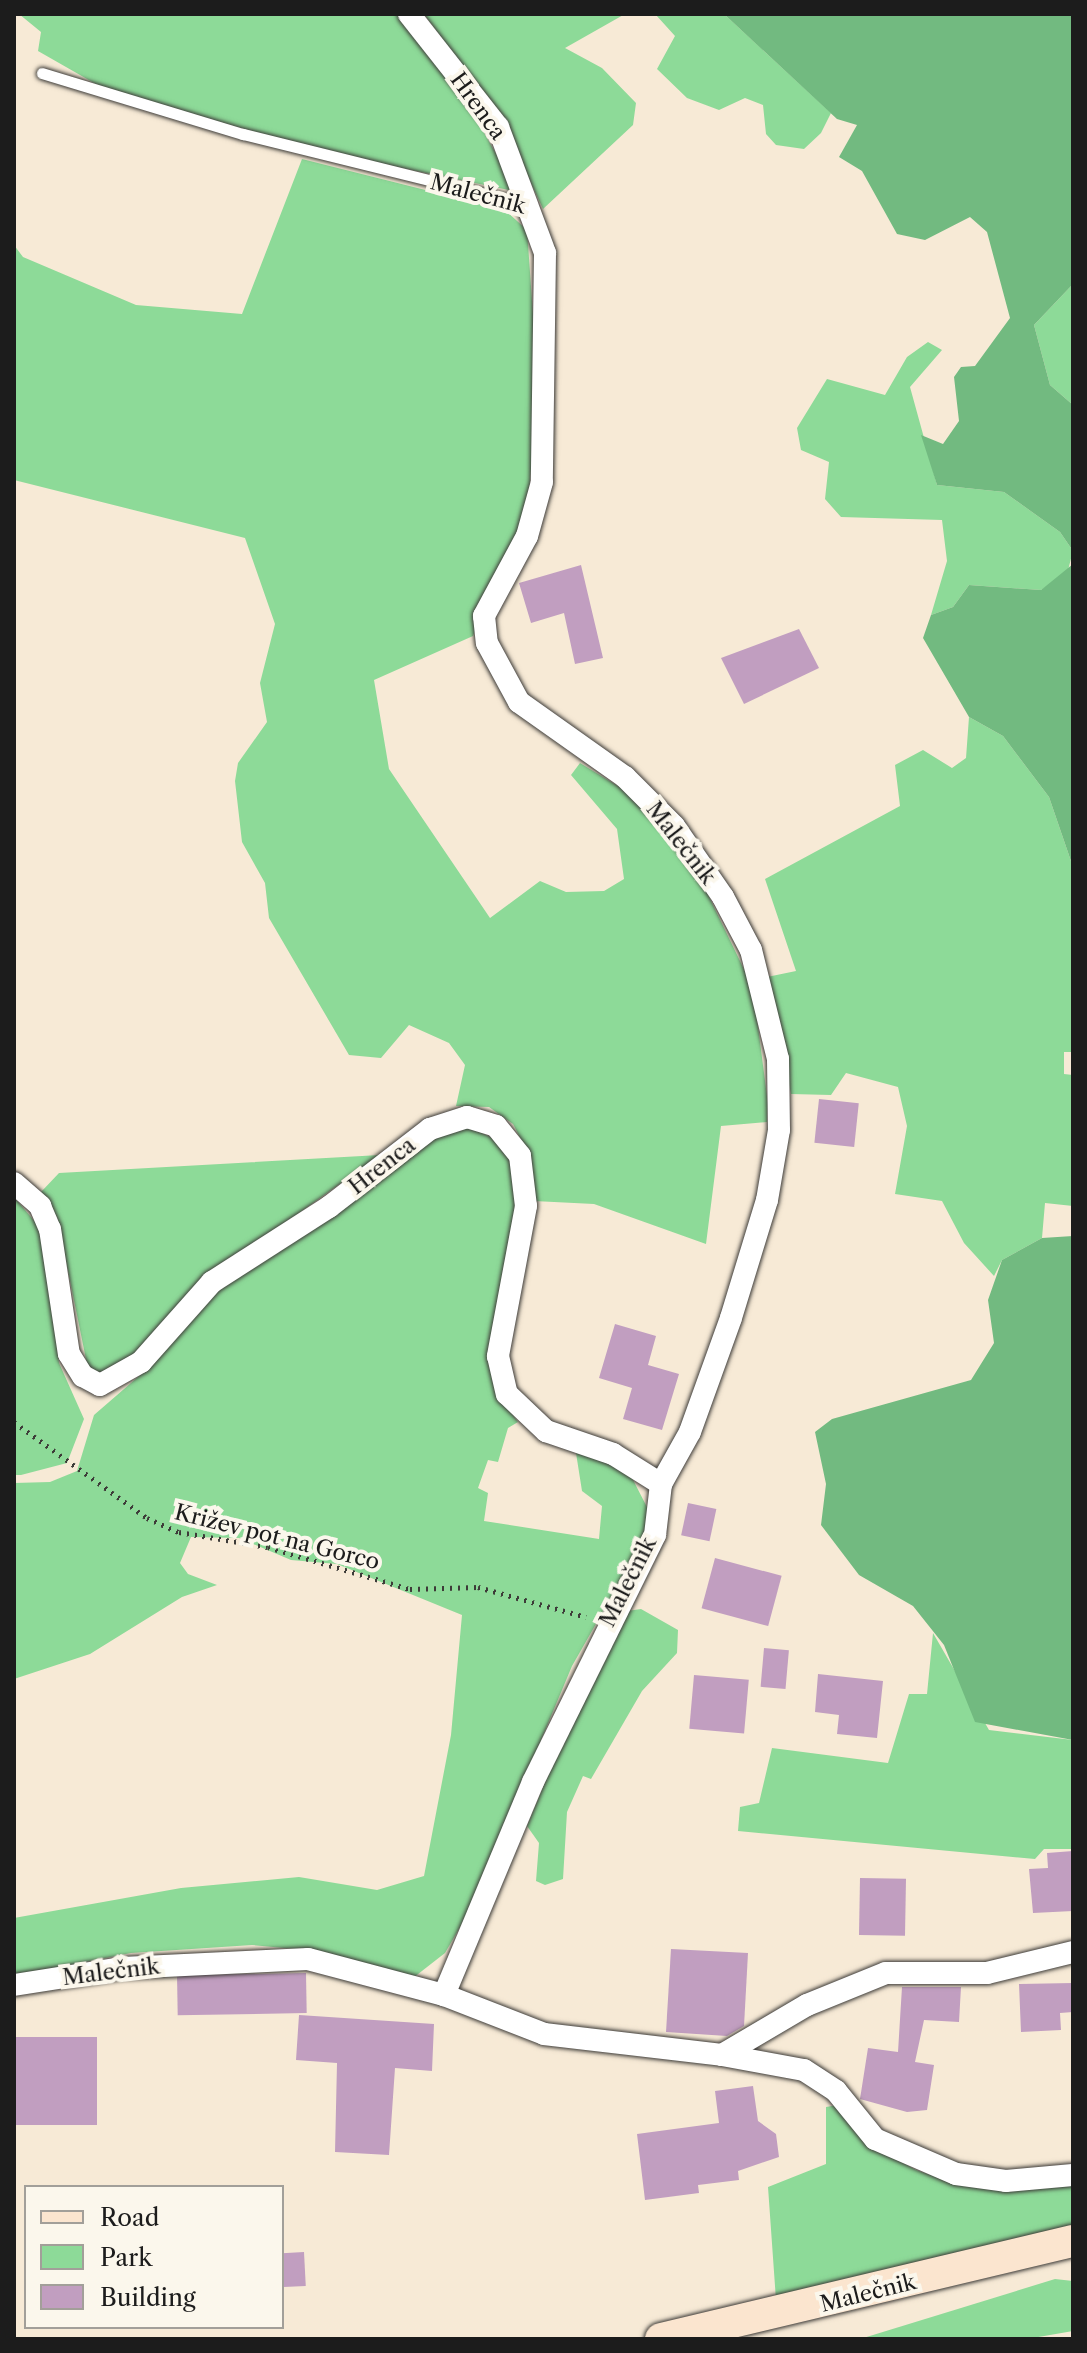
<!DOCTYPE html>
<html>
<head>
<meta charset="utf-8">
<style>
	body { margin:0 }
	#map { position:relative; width:1087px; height:2353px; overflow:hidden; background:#f7ead6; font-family:"Libre Caslon Text",serif }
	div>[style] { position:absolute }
	.green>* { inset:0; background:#8dda98 }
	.forest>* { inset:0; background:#72ba80 }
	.building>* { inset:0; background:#c19ec0; transform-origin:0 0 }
	.path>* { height:5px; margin-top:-2.5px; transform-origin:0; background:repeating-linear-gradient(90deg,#3d3b38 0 2px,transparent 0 8px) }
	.roads { filter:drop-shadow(0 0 2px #3d3b38) drop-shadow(0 0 2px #3d3b38) }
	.lane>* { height:11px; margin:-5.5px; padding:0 5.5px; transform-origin:5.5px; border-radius:5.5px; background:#fff }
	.street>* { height:22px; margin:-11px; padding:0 11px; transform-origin:11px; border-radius:11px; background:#fff }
	.secondary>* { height:32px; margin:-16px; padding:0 16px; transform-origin:16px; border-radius:16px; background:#fbe5cf }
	span { translate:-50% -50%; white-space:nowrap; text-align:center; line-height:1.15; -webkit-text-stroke:8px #fbf7ec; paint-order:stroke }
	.street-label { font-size:22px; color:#1c1c1c }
	.frame { position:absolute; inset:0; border:16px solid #1c1c1c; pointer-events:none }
	.legend { position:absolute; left:24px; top:2185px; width:260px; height:144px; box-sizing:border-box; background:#fbf7ec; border:2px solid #a29f99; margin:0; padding:10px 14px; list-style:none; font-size:24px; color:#1c1c1c }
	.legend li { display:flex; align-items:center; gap:16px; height:40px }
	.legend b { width:40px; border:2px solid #a29f99 }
</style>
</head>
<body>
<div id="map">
	<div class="green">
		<div style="clip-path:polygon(19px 14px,400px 14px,464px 98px,518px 192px,319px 151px,101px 87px,38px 51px,41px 32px)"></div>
		<div style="clip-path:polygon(424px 14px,625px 14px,565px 48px,602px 68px,636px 103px,633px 125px,543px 209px,501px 118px)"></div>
		<div style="clip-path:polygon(643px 14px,724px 14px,831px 113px,821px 133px,804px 149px,776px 145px,766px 134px,763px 105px,745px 98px,719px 110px,687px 98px,657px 69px,675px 36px,656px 15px)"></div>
		<div style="clip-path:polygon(302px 159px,505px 210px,527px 230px,538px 385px,528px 505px,473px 636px,374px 680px,389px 769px,490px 918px,540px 881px,566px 892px,604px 891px,624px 879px,617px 829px,571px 775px,580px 763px,626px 791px,700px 878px,753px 988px,768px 1104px,767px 1122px,721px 1126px,706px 1244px,594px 1204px,534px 1201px,530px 1157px,513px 1124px,489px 1107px,456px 1106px,465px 1065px,449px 1043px,409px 1025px,381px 1058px,349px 1055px,269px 918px,265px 883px,242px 842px,235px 781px,238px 763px,267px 722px,260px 683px,275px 624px,245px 538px,14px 480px,14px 245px,23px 257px,136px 305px,242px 314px)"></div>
		<div style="clip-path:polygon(1073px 284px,1073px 405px,1050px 385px,1034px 325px)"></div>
		<div style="clip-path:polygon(928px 342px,942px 350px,910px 387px,937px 485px,1004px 492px,1060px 532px,1073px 551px,1067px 574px,1041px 590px,969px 585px,953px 607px,931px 615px,947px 561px,942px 520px,841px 517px,825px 499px,829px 462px,801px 450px,797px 428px,827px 379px,885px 395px,907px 357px)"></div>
		<div style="clip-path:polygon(969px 717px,1003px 736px,1049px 797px,1073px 867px,1073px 1052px,1064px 1052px,1064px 1074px,1073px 1075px,1073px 1206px,1045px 1203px,1042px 1238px,1002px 1260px,994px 1276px,964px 1243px,942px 1201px,895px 1194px,907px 1126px,898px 1087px,846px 1073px,831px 1095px,791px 1094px,767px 977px,796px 971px,765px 879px,900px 806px,895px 765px,923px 750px,952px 768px,966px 758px)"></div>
		<div style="clip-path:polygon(470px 1127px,496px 1140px,514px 1165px,516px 1195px,496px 1392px,518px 1422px,508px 1428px,498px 1462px,488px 1460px,478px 1488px,488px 1493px,484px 1521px,599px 1539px,602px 1506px,582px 1491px,576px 1453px,612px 1462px,631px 1476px,648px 1509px,645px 1538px,572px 1666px,470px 1910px,445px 1953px,413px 1978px,317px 1951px,252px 1945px,131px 1953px,14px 1976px,14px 1918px,181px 1888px,299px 1877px,377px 1890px,424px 1876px,451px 1735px,462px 1615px,337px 1564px,291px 1560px,239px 1538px,191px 1537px,180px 1563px,188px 1574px,217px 1585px,182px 1597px,90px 1654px,14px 1679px,14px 1483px,50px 1482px,77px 1471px,94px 1415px,146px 1370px,193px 1309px,433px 1138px)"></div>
		<div style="clip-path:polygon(380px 1155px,193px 1289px,126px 1369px,113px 1378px,88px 1369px,57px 1217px,41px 1192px,59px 1173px)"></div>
		<div style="clip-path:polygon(14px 1197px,42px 1230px,59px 1363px,84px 1419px,67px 1463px,21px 1475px,14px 1475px)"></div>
		<div style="clip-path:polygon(641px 1609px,678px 1630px,677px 1653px,642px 1691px,591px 1779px,583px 1776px,567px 1812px,563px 1879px,545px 1885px,536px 1881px,539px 1843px,527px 1826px,600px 1650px,627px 1611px)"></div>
		<div style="clip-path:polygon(933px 1633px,989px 1730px,1073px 1740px,1073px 1849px,1044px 1849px,1035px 1859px,738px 1831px,740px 1807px,759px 1803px,772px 1748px,888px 1763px,909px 1694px,927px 1694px)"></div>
		<div style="clip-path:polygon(838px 2105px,885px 2153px,916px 2170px,951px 2182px,1073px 2186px,1073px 2230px,776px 2300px,768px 2187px,826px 2164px,826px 2107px)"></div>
		<div style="clip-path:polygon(1055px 2279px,1073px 2281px,1073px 2331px,1027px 2339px,860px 2339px)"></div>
	</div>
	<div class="forest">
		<div style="clip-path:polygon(724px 14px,1073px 14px,1073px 284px,1034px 325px,1050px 385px,1073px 405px,1073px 551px,1060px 532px,1004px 492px,937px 485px,921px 435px,943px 444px,959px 421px,954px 377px,961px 367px,975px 366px,1010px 318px,987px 232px,970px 217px,925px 240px,897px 234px,862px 171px,839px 157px,857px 125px,837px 119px)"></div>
		<div style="clip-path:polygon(1073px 564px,1073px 867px,1049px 797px,1003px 736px,969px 717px,923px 638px,931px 615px,953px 607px,969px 585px,1041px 590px)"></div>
		<div style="clip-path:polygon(1073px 1236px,1073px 1740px,975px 1722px,944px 1645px,913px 1606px,859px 1575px,821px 1525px,826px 1484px,815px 1432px,832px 1419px,971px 1380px,994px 1343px,988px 1300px,1002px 1260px,1042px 1238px)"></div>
	</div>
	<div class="building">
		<div style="clip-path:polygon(581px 565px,603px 658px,575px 664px,564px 613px,531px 623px,519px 583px)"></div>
		<div style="clip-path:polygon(799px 629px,819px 668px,744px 704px,721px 658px)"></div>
		<div style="left:819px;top:1099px;width:40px;height:44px;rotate:6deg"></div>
		<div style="clip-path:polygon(615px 1324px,656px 1336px,648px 1365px,679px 1374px,662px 1430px,623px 1419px,632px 1388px,599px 1378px)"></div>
		<div style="left:688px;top:1503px;width:29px;height:33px;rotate:12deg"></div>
		<div style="left:715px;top:1558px;width:69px;height:52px;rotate:15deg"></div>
		<div style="left:764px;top:1648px;width:25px;height:39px;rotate:5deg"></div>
		<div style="clip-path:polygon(818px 1674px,883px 1681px,877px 1738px,837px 1734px,839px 1715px,815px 1712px)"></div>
		<div style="left:694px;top:1675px;width:55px;height:54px;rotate:5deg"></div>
		<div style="clip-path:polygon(1073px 1851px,1073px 1911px,1033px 1913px,1029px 1869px,1048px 1868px,1047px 1853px)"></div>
		<div style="left:860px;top:1878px;width:46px;height:57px;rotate:1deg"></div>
		<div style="clip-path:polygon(671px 1949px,748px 1953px,744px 2026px,727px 2036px,666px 2032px)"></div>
		<div style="left:306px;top:1973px;width:40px;height:129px;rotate:89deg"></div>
		<div style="clip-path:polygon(1073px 1983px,1073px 2012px,1060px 2013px,1061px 2030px,1021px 2032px,1019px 1984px)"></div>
		<div style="clip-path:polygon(902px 1987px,961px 1987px,959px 2022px,924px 2020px,915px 2062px,934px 2065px,927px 2110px,907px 2112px,860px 2099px,868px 2048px,898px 2052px)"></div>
		<div style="clip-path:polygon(299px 2015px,434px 2024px,432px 2071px,395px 2068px,389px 2155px,335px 2152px,337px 2063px,296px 2060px)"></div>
		<div style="left:14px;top:2037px;width:83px;height:88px"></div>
		<div style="clip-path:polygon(753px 2086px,758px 2121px,776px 2134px,779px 2157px,738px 2171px,739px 2180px,698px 2185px,699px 2193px,645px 2200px,637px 2134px,719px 2123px,715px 2091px)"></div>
		<div style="left:304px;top:2252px;width:34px;height:22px;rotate:87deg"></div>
	</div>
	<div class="path">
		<div style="left:14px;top:1422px;width:164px;rotate:35.8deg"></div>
		<div style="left:147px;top:1518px;width:35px;rotate:24deg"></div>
		<div style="left:179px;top:1532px;width:90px;rotate:9.6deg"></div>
		<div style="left:268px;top:1547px;width:148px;rotate:16.5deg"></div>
		<div style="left:410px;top:1589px;width:68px;rotate:-1.7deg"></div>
		<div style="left:478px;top:1587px;width:112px;rotate:15.5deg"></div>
	</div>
	<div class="roads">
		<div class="lane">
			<div style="left:42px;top:73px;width:210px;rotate:16.9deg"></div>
			<div style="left:243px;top:134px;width:291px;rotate:13.9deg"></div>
		</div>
		<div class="street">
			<div style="left:409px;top:14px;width:144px;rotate:51.8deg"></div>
			<div style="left:498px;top:127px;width:134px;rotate:69.5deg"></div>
			<div style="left:545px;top:253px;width:229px;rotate:90.8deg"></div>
			<div style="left:542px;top:482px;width:56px;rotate:105.5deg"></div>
			<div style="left:527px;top:536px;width:91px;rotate:118.3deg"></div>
			<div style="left:484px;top:616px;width:27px;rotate:84deg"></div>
			<div style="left:487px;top:643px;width:67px;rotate:61.5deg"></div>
			<div style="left:519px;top:702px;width:130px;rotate:35.3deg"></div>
			<div style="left:625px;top:777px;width:69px;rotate:45deg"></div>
			<div style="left:674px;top:826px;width:86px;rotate:55.4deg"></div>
			<div style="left:723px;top:897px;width:60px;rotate:62.2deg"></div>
			<div style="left:751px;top:950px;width:112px;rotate:76.1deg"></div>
			<div style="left:778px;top:1059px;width:71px;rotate:89.2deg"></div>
			<div style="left:779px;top:1130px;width:71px;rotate:99.7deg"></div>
			<div style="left:767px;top:1200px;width:123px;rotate:107deg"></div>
			<div style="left:731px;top:1318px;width:121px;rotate:109.8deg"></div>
			<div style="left:690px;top:1432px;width:60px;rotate:119.1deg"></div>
			<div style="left:661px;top:1484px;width:51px;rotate:96.7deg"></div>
			<div style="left:655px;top:1535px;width:275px;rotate:116.3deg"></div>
			<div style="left:533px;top:1782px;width:231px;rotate:112.7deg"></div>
			<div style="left:14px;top:1183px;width:35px;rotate:41deg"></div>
			<div style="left:40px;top:1206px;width:25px;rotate:67deg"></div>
			<div style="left:50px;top:1229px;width:126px;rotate:81.4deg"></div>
			<div style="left:69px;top:1354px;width:26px;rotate:58deg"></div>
			<div style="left:83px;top:1376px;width:19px;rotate:28deg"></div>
			<div style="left:100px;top:1385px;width:47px;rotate:-29.3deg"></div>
			<div style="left:141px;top:1362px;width:107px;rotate:-48.4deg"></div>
			<div style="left:212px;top:1282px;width:139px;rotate:-32.7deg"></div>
			<div style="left:329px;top:1207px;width:128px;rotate:-37.7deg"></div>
			<div style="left:430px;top:1129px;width:39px;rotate:-18deg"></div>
			<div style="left:467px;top:1117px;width:30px;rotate:17deg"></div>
			<div style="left:496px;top:1126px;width:38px;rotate:51deg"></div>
			<div style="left:520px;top:1156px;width:50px;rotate:83.2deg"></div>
			<div style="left:526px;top:1206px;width:153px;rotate:100.6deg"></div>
			<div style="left:498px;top:1356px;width:39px;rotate:77deg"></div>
			<div style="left:507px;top:1394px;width:54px;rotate:43.5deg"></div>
			<div style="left:546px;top:1431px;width:71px;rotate:18.9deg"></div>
			<div style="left:613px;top:1454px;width:57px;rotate:32deg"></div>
			<div style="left:14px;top:1985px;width:110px;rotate:-8.9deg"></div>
			<div style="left:123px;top:1968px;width:185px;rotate:-2.8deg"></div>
			<div style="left:308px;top:1959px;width:141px;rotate:14.8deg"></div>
			<div style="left:444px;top:1995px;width:107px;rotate:21.3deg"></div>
			<div style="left:544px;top:2034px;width:179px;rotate:6.7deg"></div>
			<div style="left:722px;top:2055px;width:99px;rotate:-30.5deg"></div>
			<div style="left:807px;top:2005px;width:85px;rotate:-22.1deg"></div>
			<div style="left:886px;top:1973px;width:101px"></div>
			<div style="left:987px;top:1973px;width:89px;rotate:-13.7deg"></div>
			<div style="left:722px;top:2055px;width:83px;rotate:10.4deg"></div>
			<div style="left:804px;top:2070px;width:38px;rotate:33deg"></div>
			<div style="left:836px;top:2091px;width:62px;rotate:50.9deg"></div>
			<div style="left:875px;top:2139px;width:88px;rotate:23.4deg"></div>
			<div style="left:956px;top:2174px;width:50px;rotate:8deg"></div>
			<div style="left:1006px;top:2181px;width:67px;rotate:-5.1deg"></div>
		</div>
		<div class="secondary">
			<div style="left:661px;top:2339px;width:423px;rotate:-13.4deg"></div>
		</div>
	</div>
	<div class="street-label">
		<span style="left:478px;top:106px;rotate:54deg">Hrenca</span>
		<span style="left:478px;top:194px;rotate:15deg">Malečnik</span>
		<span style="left:681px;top:843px;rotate:52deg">Malečnik</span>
		<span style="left:382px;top:1166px;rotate:-38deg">Hrenca</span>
		<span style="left:277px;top:1537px;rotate:14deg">Križev pot na Gorco</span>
		<span style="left:628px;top:1582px;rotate:-63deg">Malečnik</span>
		<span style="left:111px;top:1972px;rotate:-7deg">Malečnik</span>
		<span style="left:868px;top:2293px;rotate:-14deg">Malečnik</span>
	</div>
	<div class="frame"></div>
	<ul class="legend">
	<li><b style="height:10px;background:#fbe5cf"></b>Road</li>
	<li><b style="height:22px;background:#8dda98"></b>Park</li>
	<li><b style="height:22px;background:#c19ec0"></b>Building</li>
	</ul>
</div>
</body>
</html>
